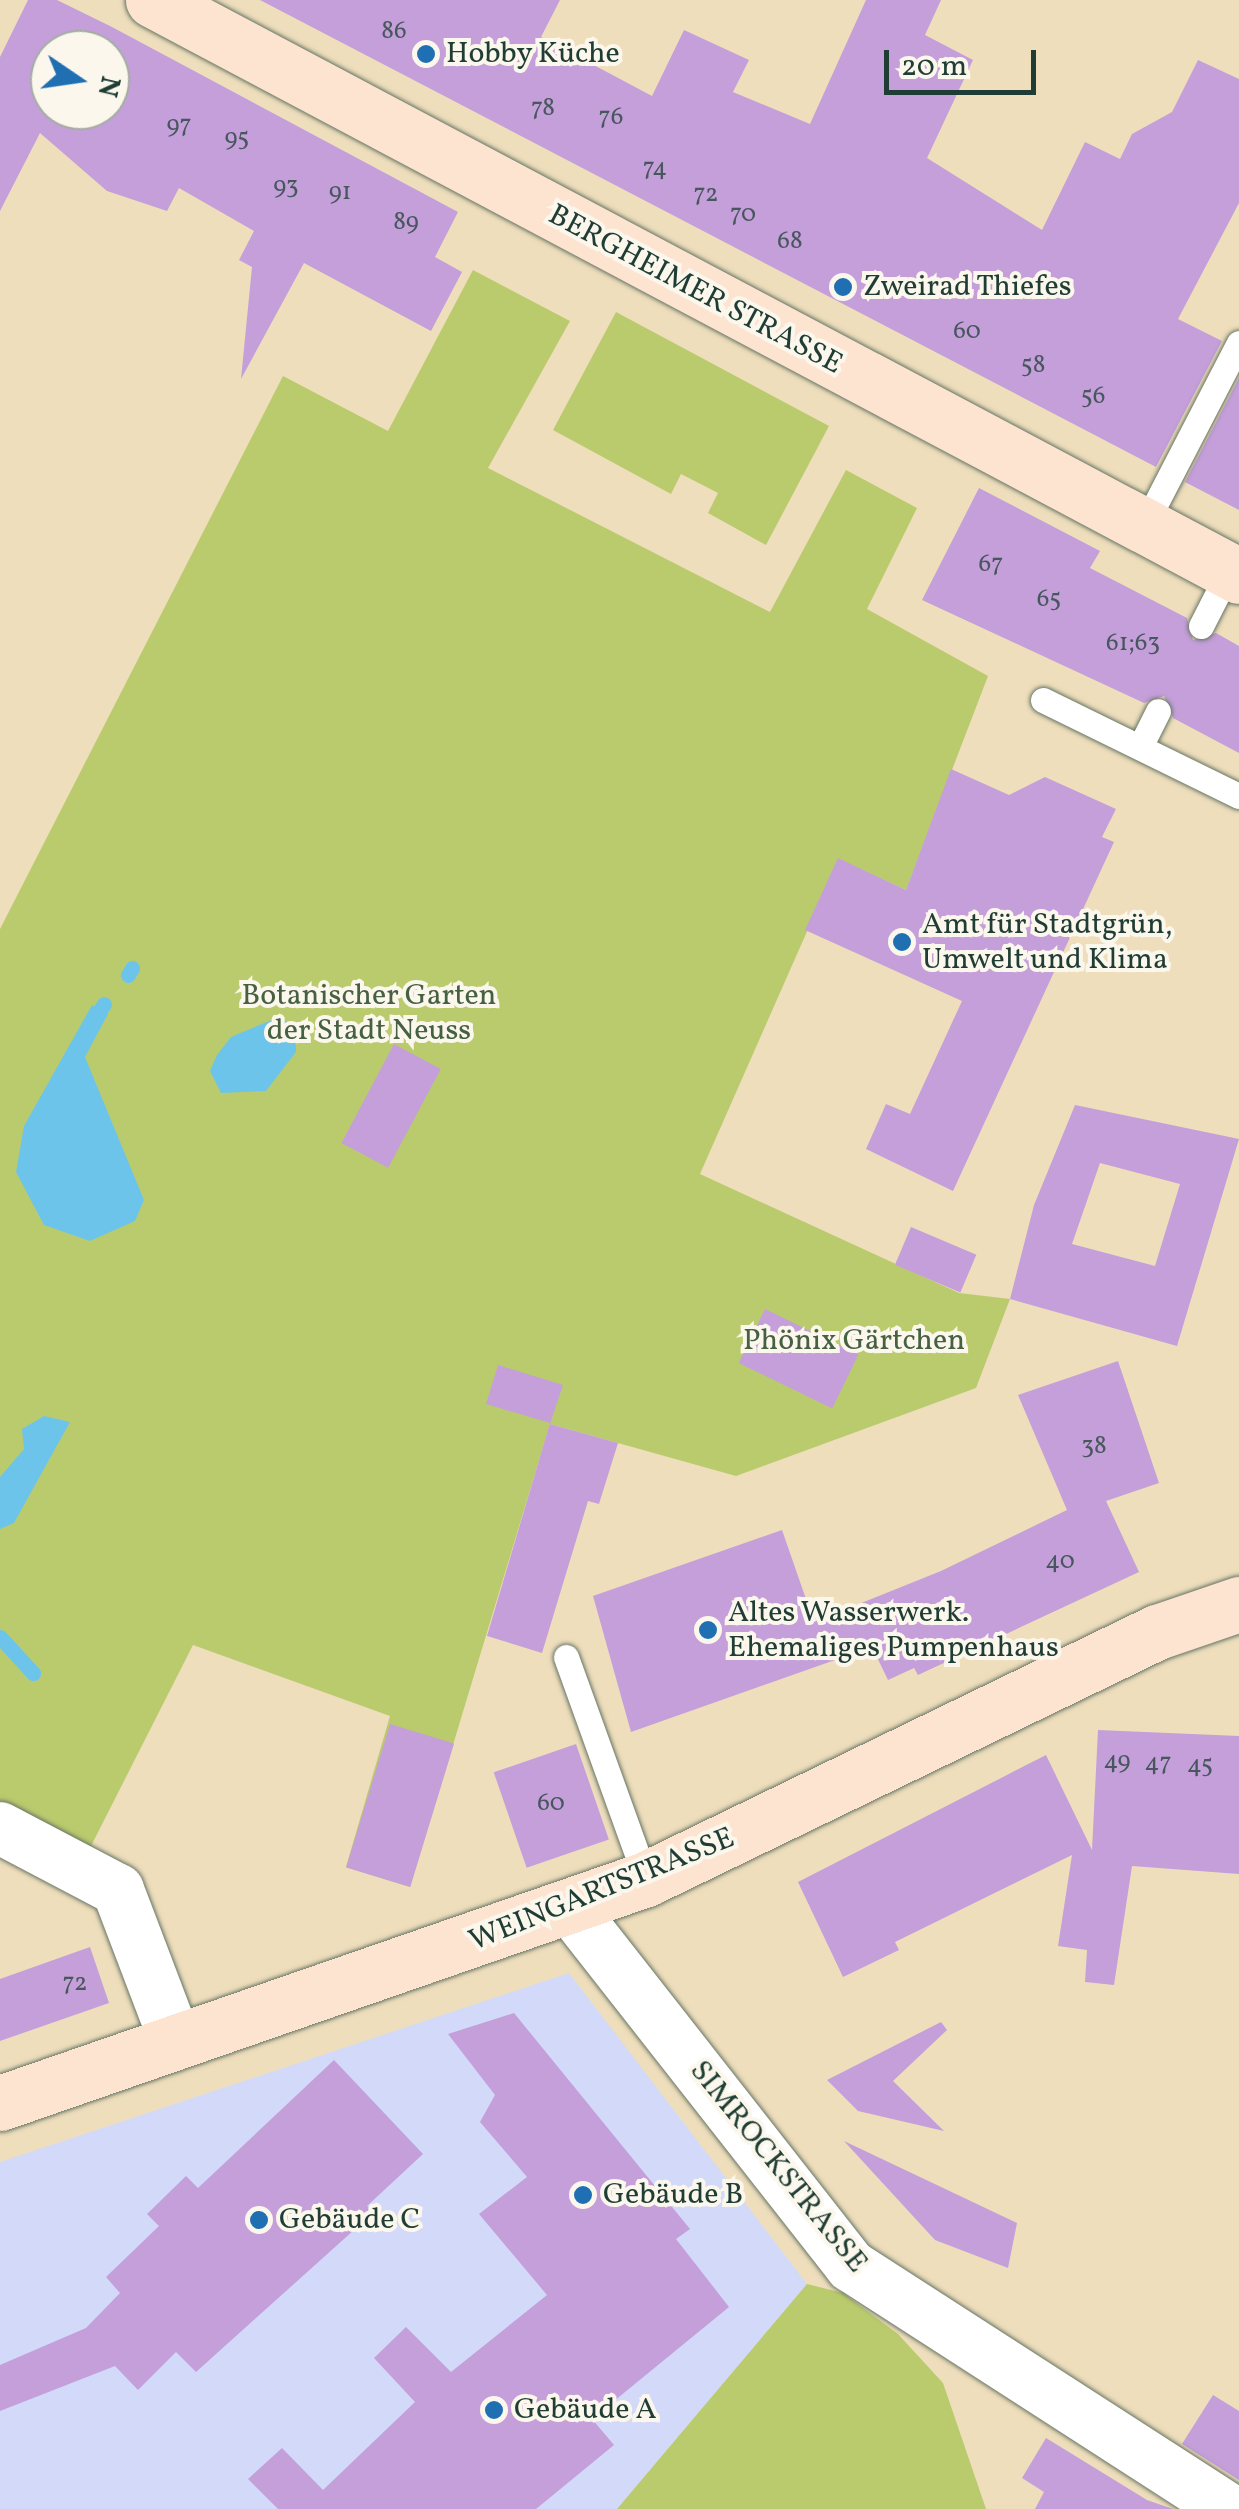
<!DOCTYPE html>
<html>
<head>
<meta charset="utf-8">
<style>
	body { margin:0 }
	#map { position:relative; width:1239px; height:2509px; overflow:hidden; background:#eedebc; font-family:Vollkorn,serif }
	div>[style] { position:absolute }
	.built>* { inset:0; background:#d2d9f9 }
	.green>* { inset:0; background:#bacb6e }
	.water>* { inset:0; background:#6dc4ea }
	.stream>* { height:15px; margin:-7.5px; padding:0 7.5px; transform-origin:7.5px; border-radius:7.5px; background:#6dc4ea }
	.building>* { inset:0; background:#c49fda; transform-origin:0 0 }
	.roads { filter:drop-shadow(0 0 2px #677564) drop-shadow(0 0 2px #677564) }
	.lane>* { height:25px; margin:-12.5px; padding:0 12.5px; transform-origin:12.5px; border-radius:12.5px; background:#fff }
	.street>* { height:52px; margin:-26px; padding:0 26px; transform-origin:26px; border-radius:26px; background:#fff }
	.secondary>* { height:55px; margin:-27.5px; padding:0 27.5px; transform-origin:27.5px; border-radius:27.5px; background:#fde4d1 }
	.dots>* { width:28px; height:28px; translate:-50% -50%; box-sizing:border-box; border:5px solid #fbf7ec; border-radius:50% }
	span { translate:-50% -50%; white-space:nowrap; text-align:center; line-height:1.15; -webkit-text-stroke:8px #fbf7ec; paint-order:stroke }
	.number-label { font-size:25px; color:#48565e }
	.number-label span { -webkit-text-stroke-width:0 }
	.poi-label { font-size:30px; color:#1f3d34 }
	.left { translate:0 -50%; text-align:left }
	.street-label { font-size:30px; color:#1f3d34 }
	.park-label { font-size:30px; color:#466042 }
	.north { position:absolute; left:30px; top:30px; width:100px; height:100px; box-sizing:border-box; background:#fbf7ec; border:2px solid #a3ada2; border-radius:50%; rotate:103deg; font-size:28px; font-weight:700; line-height:40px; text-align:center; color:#1f3d34 }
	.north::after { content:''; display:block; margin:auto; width:35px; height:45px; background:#1f6fb2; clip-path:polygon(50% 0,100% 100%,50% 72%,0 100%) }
	.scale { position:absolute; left:884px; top:50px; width:152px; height:45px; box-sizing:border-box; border:5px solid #1f3d34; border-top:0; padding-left:12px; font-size:30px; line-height:35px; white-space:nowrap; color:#1f3d34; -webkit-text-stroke:8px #fbf7ec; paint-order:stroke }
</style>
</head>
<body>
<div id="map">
	<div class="built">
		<div style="clip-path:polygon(569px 1973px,807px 2284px,617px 2509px,0 2509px,0 2162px)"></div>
	</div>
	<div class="green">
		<div style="clip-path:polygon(473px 270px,570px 321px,488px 468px,770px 612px,846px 470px,917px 508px,867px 609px,988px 676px,906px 890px,839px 859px,700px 1174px,959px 1293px,1010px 1299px,976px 1388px,736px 1476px,550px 1424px,410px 1887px,346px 1867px,390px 1716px,193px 1645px,89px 1850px,0 1807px,0 929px,283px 376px,388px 431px)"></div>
		<div style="clip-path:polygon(616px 312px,829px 426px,766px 545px,708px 513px,718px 493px,681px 474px,671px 494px,553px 430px)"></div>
		<div style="clip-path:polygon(807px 2284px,843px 2293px,898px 2334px,943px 2383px,986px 2509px,617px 2509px)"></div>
	</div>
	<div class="water">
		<div style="clip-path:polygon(92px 1005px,108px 1014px,85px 1057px,144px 1200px,135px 1221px,90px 1241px,44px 1225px,16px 1172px,24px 1126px)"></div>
		<div style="clip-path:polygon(274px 1019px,296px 1024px,296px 1052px,266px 1091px,221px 1093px,210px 1071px,217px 1055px,231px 1037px)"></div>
		<div style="clip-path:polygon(44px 1416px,70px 1422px,14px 1523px,0 1529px,0 1477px,24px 1449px,22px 1429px)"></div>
	</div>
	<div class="stream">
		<div style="left:128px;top:975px;width:8px;rotate:-60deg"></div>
		<div style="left:100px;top:1010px;width:7px;rotate:-56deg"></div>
		<div style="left:0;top:1637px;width:49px;rotate:47.5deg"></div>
	</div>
	<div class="building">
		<div style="clip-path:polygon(evenodd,28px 0,57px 0,112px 27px,458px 212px,435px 257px,462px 272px,431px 331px,304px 263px,241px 379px,252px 267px,239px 260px,254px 231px,179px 188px,167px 211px,107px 191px,40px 133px,0 211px,0 57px,28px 0,50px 50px,110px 50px,110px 110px,50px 110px,50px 50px)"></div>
		<div style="clip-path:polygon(260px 0,560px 0,541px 37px,652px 96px,684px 30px,749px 60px,733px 92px,810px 124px,866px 0,941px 0,925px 35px,973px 60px,927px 158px,1042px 230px,1085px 142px,1120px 159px,1132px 134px,1172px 112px,1198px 60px,1239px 79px,1239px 203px,1178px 319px,1222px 341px,1156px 467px)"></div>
		<div style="clip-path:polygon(1239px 378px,1239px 510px,1185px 482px)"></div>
		<div style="clip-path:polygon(979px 488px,1100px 551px,1090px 568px,1187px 618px,1193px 640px,1216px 633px,1239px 646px,1239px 753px,1173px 718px,1164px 696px,1144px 703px,922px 600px)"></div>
		<div style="clip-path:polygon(951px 769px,1009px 795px,1045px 777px,1116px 809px,1102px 837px,1114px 842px,953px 1191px,866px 1149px,886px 1104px,910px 1114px,962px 1001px,805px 930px,838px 858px,906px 890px)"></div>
		<div style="left:394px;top:1044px;width:53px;height:112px;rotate:28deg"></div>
		<div style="clip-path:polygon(evenodd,1075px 1105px,1239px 1139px,1177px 1346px,1010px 1299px,1034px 1205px,1075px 1105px,1100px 1163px,1180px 1184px,1155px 1266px,1072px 1244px,1100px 1163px)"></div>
		<div style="left:911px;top:1227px;width:71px;height:41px;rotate:23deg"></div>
		<div style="left:765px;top:1309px;width:104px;height:60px;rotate:26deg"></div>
		<div style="clip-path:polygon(1118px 1361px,1159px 1483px,1106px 1501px,1139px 1572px,918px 1675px,914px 1668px,888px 1680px,872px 1647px,631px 1732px,593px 1596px,782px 1530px,814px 1622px,941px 1571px,1067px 1510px,1018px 1395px)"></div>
		<div style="clip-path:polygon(498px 1365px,563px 1385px,550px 1424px,618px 1443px,599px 1504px,588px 1501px,542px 1653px,487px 1636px,550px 1423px,486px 1404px)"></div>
		<div style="left:390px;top:1724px;width:67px;height:150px;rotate:17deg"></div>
		<div style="clip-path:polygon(1098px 1730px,1239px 1736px,1239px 1874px,1132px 1866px,1114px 1985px,1085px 1982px,1087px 1950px,1058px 1946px,1072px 1855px,895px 1942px,899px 1950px,843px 1977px,798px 1882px,1046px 1755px,1092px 1850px)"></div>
		<div style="left:576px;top:1744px;width:101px;height:87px;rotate:71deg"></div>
		<div style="clip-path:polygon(90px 1947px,109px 2003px,0 2041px,0 1979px)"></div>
		<div style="clip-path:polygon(514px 2013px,690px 2229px,676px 2239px,729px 2307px,592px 2419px,614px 2445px,536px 2509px,278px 2509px,248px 2479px,282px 2448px,323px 2490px,415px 2402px,374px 2358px,406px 2327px,451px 2372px,547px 2295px,479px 2214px,527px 2177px,480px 2122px,495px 2095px,448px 2034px)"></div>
		<div style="clip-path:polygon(941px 2022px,947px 2030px,893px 2081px,944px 2131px,858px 2111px,827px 2080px)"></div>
		<div style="clip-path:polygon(334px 2060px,423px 2154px,367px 2206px,374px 2212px,196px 2372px,176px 2352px,138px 2390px,115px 2366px,0 2411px,0 2365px,86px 2328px,120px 2293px,106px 2277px,159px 2226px,147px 2214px,186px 2176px,198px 2188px)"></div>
		<div style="clip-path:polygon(844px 2141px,1017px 2223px,1008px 2268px,935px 2240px)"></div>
		<div style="clip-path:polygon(1213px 2395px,1239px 2411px,1239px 2480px,1182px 2444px)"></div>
		<div style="clip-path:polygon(1046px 2438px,1147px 2500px,1173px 2509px,1035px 2509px,1044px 2492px,1022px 2478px)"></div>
	</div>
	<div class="roads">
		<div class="lane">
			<div style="left:1144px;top:526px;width:206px;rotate:-62.6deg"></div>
			<div style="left:1201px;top:626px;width:62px;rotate:-63deg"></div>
			<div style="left:1043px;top:700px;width:218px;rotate:26.1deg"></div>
			<div style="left:1140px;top:747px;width:40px;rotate:-63.4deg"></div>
			<div style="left:566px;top:1657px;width:236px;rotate:70.2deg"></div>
		</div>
		<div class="street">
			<div style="left:0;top:1828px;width:133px;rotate:27.7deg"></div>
			<div style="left:118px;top:1890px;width:164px;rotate:69.2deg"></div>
			<div style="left:571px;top:1909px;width:454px;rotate:51.9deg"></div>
			<div style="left:851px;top:2266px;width:449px;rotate:32.8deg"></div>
		</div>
		<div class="secondary">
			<div style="left:153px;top:0;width:1229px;rotate:27.94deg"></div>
			<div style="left:0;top:2103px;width:684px;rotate:-19.12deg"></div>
			<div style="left:646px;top:1879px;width:568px;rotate:-25.8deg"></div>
			<div style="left:1157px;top:1632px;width:87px;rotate:-18.9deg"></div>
		</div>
	</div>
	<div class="dots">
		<div style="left:426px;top:54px;background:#1f6fb2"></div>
		<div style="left:843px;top:287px;background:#1f6fb2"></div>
		<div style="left:902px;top:942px;background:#1f6fb2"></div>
		<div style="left:708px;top:1630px;background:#1f6fb2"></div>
		<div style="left:583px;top:2195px;background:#1f6fb2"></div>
		<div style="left:259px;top:2220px;background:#1f6fb2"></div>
		<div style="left:494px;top:2410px;background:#1f6fb2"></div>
	</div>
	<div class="number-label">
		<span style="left:394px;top:32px">86</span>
		<span style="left:543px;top:109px">78</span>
		<span style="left:611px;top:118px">76</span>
		<span style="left:179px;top:126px">97</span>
		<span style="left:237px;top:139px">95</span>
		<span style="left:655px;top:169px">74</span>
		<span style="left:286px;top:187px">93</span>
		<span style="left:340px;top:193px">91</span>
		<span style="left:706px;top:195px">72</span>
		<span style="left:743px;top:215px">70</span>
		<span style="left:406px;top:223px">89</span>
		<span style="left:790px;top:242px">68</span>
		<span style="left:967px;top:332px">60</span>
		<span style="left:1033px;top:366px">58</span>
		<span style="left:1093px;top:397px">56</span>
		<span style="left:991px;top:565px">67</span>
		<span style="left:1049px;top:600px">65</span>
		<span style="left:1133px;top:644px">61;63</span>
		<span style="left:1094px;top:1447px">38</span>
		<span style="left:1060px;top:1562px">40</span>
		<span style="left:1117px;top:1762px">49</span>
		<span style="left:1158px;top:1764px">47</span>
		<span style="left:1200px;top:1766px">45</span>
		<span style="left:551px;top:1804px">60</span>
		<span style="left:75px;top:1984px">72</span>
	</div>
	<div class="poi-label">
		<span class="left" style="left:446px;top:54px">Hobby Küche</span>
		<span class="left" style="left:863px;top:287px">Zweirad Thiefes</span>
		<span class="left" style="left:922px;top:942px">Amt für Stadtgrün,<br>Umwelt und Klima</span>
		<span class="left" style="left:728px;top:1630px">Altes Wasserwerk.<br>Ehemaliges Pumpenhaus</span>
		<span class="left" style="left:603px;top:2195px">Gebäude B</span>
		<span class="left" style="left:279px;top:2220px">Gebäude C</span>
		<span class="left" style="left:514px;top:2410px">Gebäude A</span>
	</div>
	<div class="street-label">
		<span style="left:695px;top:290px;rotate:28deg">BERGHEIMER STRASSE</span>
		<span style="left:602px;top:1890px;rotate:-22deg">WEINGARTSTRASSE</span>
		<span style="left:778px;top:2167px;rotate:51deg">SIMROCKSTRASSE</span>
	</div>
	<div class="park-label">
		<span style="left:369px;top:1013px">Botanischer Garten<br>der Stadt Neuss</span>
		<span style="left:854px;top:1341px">Phönix Gärtchen</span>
	</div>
	<div class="north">N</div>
	<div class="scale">20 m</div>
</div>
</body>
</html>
